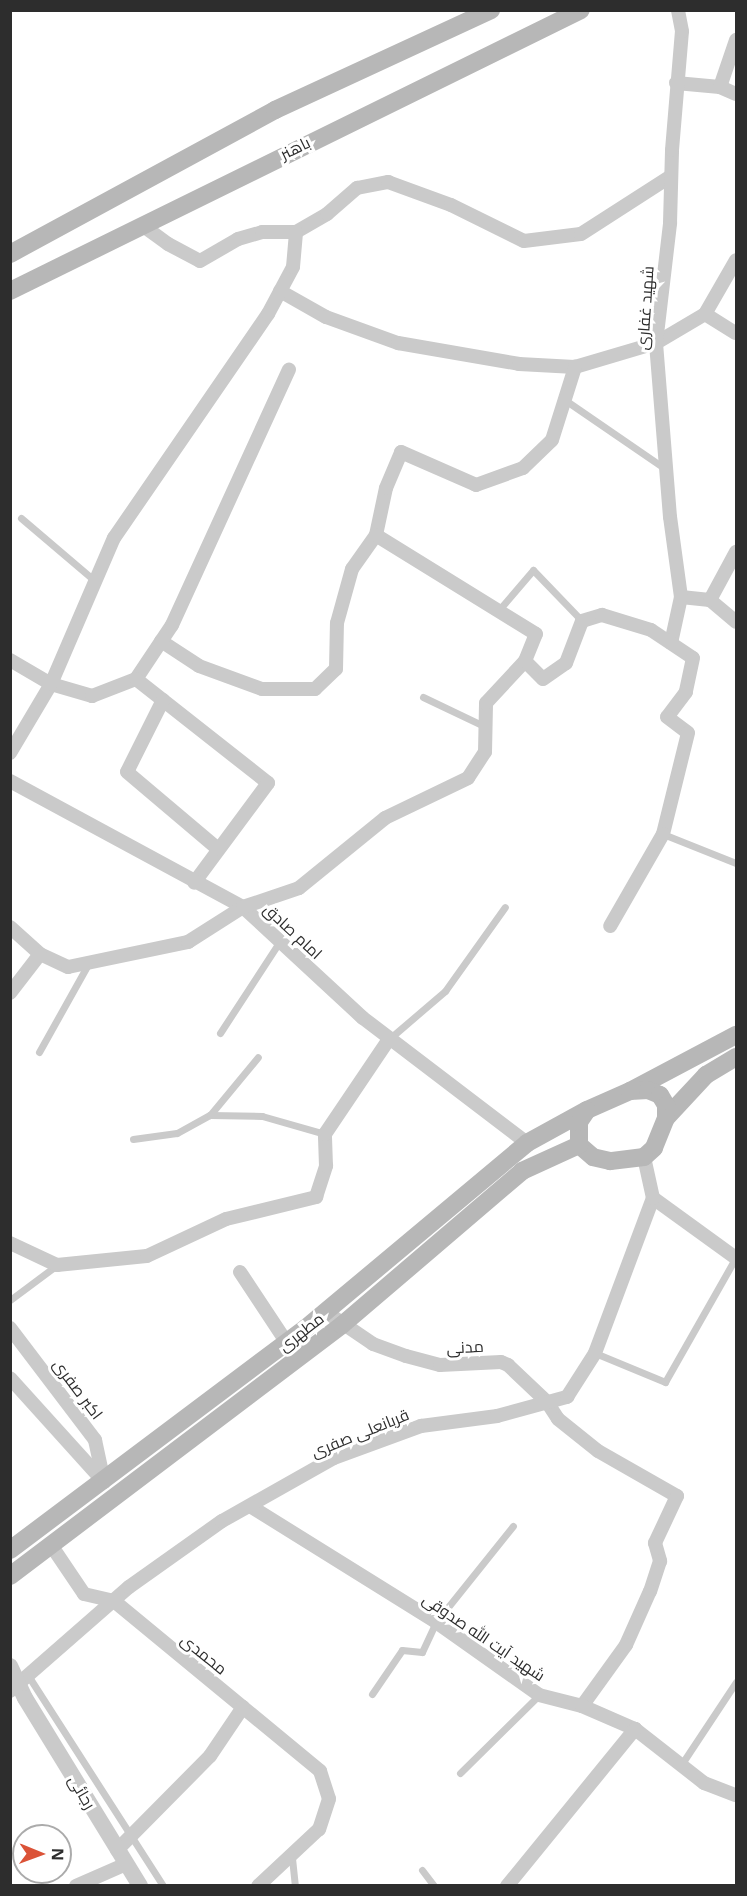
<!DOCTYPE html>
<html>
<head>
<meta charset="utf-8">
<style>
	body { margin:0 }
	#map { position:relative; width:747px; height:1896px; overflow:hidden; background:#fff; font-family:"Noto Sans",Cairo,sans-serif }
	div>[style] { position:absolute }
	.service>* { height:7px; margin:-3.5px; padding:0 3.5px; transform-origin:3.5px; border-radius:3.5px; background:#cacaca }
	.minor>* { height:14px; margin:-7px; padding:0 7px; transform-origin:7px; border-radius:7px; background:#cacaca }
	.tertiary>* { height:16px; margin:-8px; padding:0 8px; transform-origin:8px; border-radius:8px; background:#cacaca }
	.secondary>* { height:18px; margin:-9px; padding:0 9px; transform-origin:9px; border-radius:9px; background:#b7b7b7 }
	span { translate:-50% -50%; white-space:nowrap; text-align:center; line-height:1.15; -webkit-text-stroke:6px #fff; paint-order:stroke }
	.street-label { font-size:16px; color:#2d2d2d }
	.frame { position:absolute; inset:0; border:12px solid #2d2d2d; pointer-events:none }
	.north { position:absolute; left:12px; top:1824px; width:60px; height:60px; box-sizing:border-box; background:#fff; border:2px solid #ababab; border-radius:50%; rotate:91deg; font-size:16px; font-weight:700; line-height:24px; text-align:center; color:#2d2d2d }
	.north::after { content:''; display:block; margin:auto; width:21px; height:27px; background:#db5338; clip-path:polygon(50% 0,100% 100%,50% 72%,0 100%) }
</style>
</head>
<body>
<div id="map">
	<div class="service">
		<div style="left:565px;top:400px;width:120px;rotate:34.5deg"></div>
		<div style="left:21px;top:518px;width:97px;rotate:40.4deg"></div>
		<div style="left:498px;top:611px;width:54px;rotate:-49.5deg"></div>
		<div style="left:533px;top:570px;width:71px;rotate:46.1deg"></div>
		<div style="left:423px;top:697px;width:70px;rotate:25.5deg"></div>
		<div style="left:663px;top:834px;width:79px;rotate:21.7deg"></div>
		<div style="left:220px;top:1033px;width:110px;rotate:-56.9deg"></div>
		<div style="left:389px;top:1039px;width:74px;rotate:-40.6deg"></div>
		<div style="left:445px;top:991px;width:103px;rotate:-54.5deg"></div>
		<div style="left:39px;top:1052px;width:98px;rotate:-60.8deg"></div>
		<div style="left:210px;top:1115px;width:75px;rotate:-50.4deg"></div>
		<div style="left:133px;top:1139px;width:44px;rotate:-7.8deg"></div>
		<div style="left:177px;top:1133px;width:38px;rotate:-29deg"></div>
		<div style="left:210px;top:1115px;width:52px;rotate:1.1deg"></div>
		<div style="left:262px;top:1116px;width:66px;rotate:15.9deg"></div>
		<div style="left:10px;top:1300px;width:59px;rotate:-36.7deg"></div>
		<div style="left:595px;top:1353px;width:76px;rotate:22.5deg"></div>
		<div style="left:665px;top:1382px;width:144px;rotate:-60.4deg"></div>
		<div style="left:29px;top:1677px;width:248px;rotate:57.3deg"></div>
		<div style="left:372px;top:1694px;width:53px;rotate:-55.7deg"></div>
		<div style="left:402px;top:1650px;width:20px;rotate:6deg"></div>
		<div style="left:422px;top:1652px;width:33px;rotate:-65deg"></div>
		<div style="left:436px;top:1622px;width:123px;rotate:-51.3deg"></div>
		<div style="left:681px;top:1765px;width:100px;rotate:-56.5deg"></div>
		<div style="left:460px;top:1773px;width:111px;rotate:-44.6deg"></div>
		<div style="left:292px;top:1858px;width:28px;rotate:84deg"></div>
		<div style="left:422px;top:1870px;width:20px;rotate:53deg"></div>
	</div>
	<div class="minor">
		<div style="left:676px;top:83px;width:44px;rotate:5.2deg"></div>
		<div style="left:720px;top:87px;width:17px;rotate:24deg"></div>
		<div style="left:720px;top:87px;width:50px;rotate:-71.2deg"></div>
		<div style="left:142px;top:225px;width:32px;rotate:36deg"></div>
		<div style="left:168px;top:244px;width:36px;rotate:28deg"></div>
		<div style="left:200px;top:261px;width:44px;rotate:-30.1deg"></div>
		<div style="left:238px;top:239px;width:25px;rotate:-16deg"></div>
		<div style="left:262px;top:232px;width:34px"></div>
		<div style="left:296px;top:232px;width:36px;rotate:-30deg"></div>
		<div style="left:327px;top:214px;width:40px;rotate:-41deg"></div>
		<div style="left:357px;top:188px;width:32px;rotate:-11deg"></div>
		<div style="left:388px;top:182px;width:67px;rotate:20.1deg"></div>
		<div style="left:451px;top:205px;width:81px;rotate:26.3deg"></div>
		<div style="left:524px;top:241px;width:57px;rotate:-7deg"></div>
		<div style="left:581px;top:234px;width:107px;rotate:-32.8deg"></div>
		<div style="left:280px;top:291px;width:53px;rotate:29.5deg"></div>
		<div style="left:326px;top:317px;width:77px;rotate:19.9deg"></div>
		<div style="left:398px;top:343px;width:123px;rotate:9.8deg"></div>
		<div style="left:519px;top:364px;width:56px;rotate:3.1deg"></div>
		<div style="left:575px;top:367px;width:84px;rotate:-16.5deg"></div>
		<div style="left:656px;top:343px;width:57px;rotate:-30.6deg"></div>
		<div style="left:705px;top:314px;width:62px;rotate:-60.1deg"></div>
		<div style="left:705px;top:314px;width:36px;rotate:32deg"></div>
		<div style="left:681px;top:597px;width:29px;rotate:6deg"></div>
		<div style="left:710px;top:600px;width:34px;rotate:40deg"></div>
		<div style="left:710px;top:600px;width:55px;rotate:-61.6deg"></div>
		<div style="left:161px;top:641px;width:45px;rotate:33.3deg"></div>
		<div style="left:199px;top:666px;width:67px;rotate:20.1deg"></div>
		<div style="left:262px;top:689px;width:53px"></div>
		<div style="left:315px;top:689px;width:29px;rotate:-44deg"></div>
		<div style="left:336px;top:669px;width:46px;rotate:-88.8deg"></div>
		<div style="left:337px;top:623px;width:56px;rotate:-74.5deg"></div>
		<div style="left:352px;top:569px;width:42px;rotate:-54.8deg"></div>
		<div style="left:376px;top:535px;width:48px;rotate:-78deg"></div>
		<div style="left:386px;top:488px;width:39px;rotate:-67deg"></div>
		<div style="left:401px;top:452px;width:82px;rotate:23.7deg"></div>
		<div style="left:476px;top:485px;width:50px;rotate:-19.9deg"></div>
		<div style="left:523px;top:468px;width:40px;rotate:-44deg"></div>
		<div style="left:552px;top:440px;width:77px;rotate:-72.5deg"></div>
		<div style="left:671px;top:643px;width:47px;rotate:-77.7deg"></div>
		<div style="left:681px;top:597px;width:81px;rotate:-97.8deg"></div>
		<div style="left:670px;top:517px;width:175px;rotate:-94.6deg"></div>
		<div style="left:656px;top:343px;width:121px;rotate:-83.3deg"></div>
		<div style="left:670px;top:223px;width:73px;rotate:-88.4deg"></div>
		<div style="left:672px;top:150px;width:119px;rotate:-85.2deg"></div>
		<div style="left:682px;top:31px;width:21px;rotate:-101deg"></div>
		<div style="left:10px;top:660px;width:48px;rotate:30.3deg"></div>
		<div style="left:51px;top:684px;width:43px;rotate:16.3deg"></div>
		<div style="left:92px;top:696px;width:47px;rotate:-21.1deg"></div>
		<div style="left:136px;top:679px;width:65px;rotate:-56.3deg"></div>
		<div style="left:172px;top:625px;width:281px;rotate:-65.4deg"></div>
		<div style="left:525px;top:661px;width:25px;rotate:45deg"></div>
		<div style="left:543px;top:679px;width:28px;rotate:-35deg"></div>
		<div style="left:566px;top:663px;width:45px;rotate:-69.1deg"></div>
		<div style="left:582px;top:621px;width:21px;rotate:-17deg"></div>
		<div style="left:602px;top:615px;width:51px;rotate:17deg"></div>
		<div style="left:651px;top:630px;width:50px;rotate:33.7deg"></div>
		<div style="left:693px;top:658px;width:35px;rotate:102deg"></div>
		<div style="left:686px;top:692px;width:31px;rotate:127deg"></div>
		<div style="left:667px;top:717px;width:26px;rotate:37deg"></div>
		<div style="left:688px;top:733px;width:104px;rotate:103.9deg"></div>
		<div style="left:663px;top:834px;width:106px;rotate:119.9deg"></div>
		<div style="left:136px;top:679px;width:168px;rotate:38.2deg"></div>
		<div style="left:268px;top:783px;width:124px;rotate:126.5deg"></div>
		<div style="left:163px;top:700px;width:80px;rotate:116.6deg"></div>
		<div style="left:127px;top:772px;width:119px;rotate:40.2deg"></div>
		<div style="left:10px;top:753px;width:80px;rotate:-59.3deg"></div>
		<div style="left:51px;top:684px;width:159px;rotate:-66.7deg"></div>
		<div style="left:114px;top:538px;width:272px;rotate:-55.5deg"></div>
		<div style="left:268px;top:314px;width:53px;rotate:-62deg"></div>
		<div style="left:293px;top:267px;width:35px;rotate:-85deg"></div>
		<div style="left:10px;top:781px;width:265px;rotate:28.4deg"></div>
		<div style="left:243px;top:907px;width:163px;rotate:42.8deg"></div>
		<div style="left:363px;top:1018px;width:206px;rotate:37.3deg"></div>
		<div style="left:10px;top:927px;width:40px;rotate:42deg"></div>
		<div style="left:40px;top:954px;width:31px;rotate:25deg"></div>
		<div style="left:68px;top:967px;width:123px;rotate:-11.8deg"></div>
		<div style="left:188px;top:942px;width:65px;rotate:-32.5deg"></div>
		<div style="left:243px;top:907px;width:59px;rotate:-18.7deg"></div>
		<div style="left:299px;top:888px;width:111px;rotate:-39.1deg"></div>
		<div style="left:385px;top:818px;width:92px;rotate:-25.7deg"></div>
		<div style="left:468px;top:778px;width:31px;rotate:-57deg"></div>
		<div style="left:485px;top:752px;width:49px;rotate:-88.8deg"></div>
		<div style="left:486px;top:703px;width:57px;rotate:-47.1deg"></div>
		<div style="left:525px;top:661px;width:29px;rotate:-68deg"></div>
		<div style="left:536px;top:634px;width:188px;rotate:-148.3deg"></div>
		<div style="left:10px;top:993px;width:49px;rotate:-52.4deg"></div>
		<div style="left:653px;top:1198px;width:102px;rotate:35.9deg"></div>
		<div style="left:10px;top:1243px;width:52px;rotate:25.1deg"></div>
		<div style="left:57px;top:1265px;width:90px;rotate:-5.7deg"></div>
		<div style="left:147px;top:1256px;width:87px;rotate:-25.1deg"></div>
		<div style="left:226px;top:1219px;width:93px;rotate:-13.7deg"></div>
		<div style="left:316px;top:1197px;width:33px;rotate:-72deg"></div>
		<div style="left:326px;top:1166px;width:32px;rotate:-92deg"></div>
		<div style="left:325px;top:1134px;width:115px;rotate:-56deg"></div>
		<div style="left:240px;top:1272px;width:85px;rotate:56.5deg"></div>
		<div style="left:326px;top:1312px;width:57px;rotate:34.2deg"></div>
		<div style="left:373px;top:1344px;width:35px;rotate:20deg"></div>
		<div style="left:406px;top:1356px;width:35px;rotate:15deg"></div>
		<div style="left:440px;top:1365px;width:61px;rotate:-2.8deg"></div>
		<div style="left:501px;top:1362px;width:8px;rotate:23deg"></div>
		<div style="left:508px;top:1365px;width:54px;rotate:43.5deg"></div>
		<div style="left:547px;top:1402px;width:20px;rotate:57deg"></div>
		<div style="left:558px;top:1419px;width:51px;rotate:38.7deg"></div>
		<div style="left:598px;top:1451px;width:91px;rotate:29.7deg"></div>
		<div style="left:677px;top:1496px;width:52px;rotate:115.1deg"></div>
		<div style="left:655px;top:1543px;width:19px;rotate:74deg"></div>
		<div style="left:660px;top:1561px;width:32px;rotate:108deg"></div>
		<div style="left:650px;top:1591px;width:59px;rotate:114deg"></div>
		<div style="left:626px;top:1645px;width:75px;rotate:125.8deg"></div>
		<div style="left:10px;top:1328px;width:141px;rotate:52.8deg"></div>
		<div style="left:95px;top:1440px;width:43px;rotate:77.9deg"></div>
		<div style="left:104px;top:1482px;width:140px;rotate:-132.1deg"></div>
		<div style="left:250px;top:1506px;width:219px;rotate:31.9deg"></div>
		<div style="left:436px;top:1622px;width:126px;rotate:35.3deg"></div>
		<div style="left:539px;top:1695px;width:44px;rotate:14.3deg"></div>
		<div style="left:582px;top:1706px;width:58px;rotate:23.5deg"></div>
		<div style="left:635px;top:1729px;width:88px;rotate:38deg"></div>
		<div style="left:704px;top:1783px;width:34px;rotate:21deg"></div>
		<div style="left:51px;top:1545px;width:59px;rotate:56deg"></div>
		<div style="left:84px;top:1594px;width:31px;rotate:13deg"></div>
		<div style="left:114px;top:1601px;width:267px;rotate:39.5deg"></div>
		<div style="left:320px;top:1771px;width:29px;rotate:72deg"></div>
		<div style="left:329px;top:1799px;width:32px;rotate:108deg"></div>
		<div style="left:319px;top:1829px;width:83px;rotate:136.9deg"></div>
		<div style="left:10px;top:1691px;width:158px;rotate:-41.2deg"></div>
		<div style="left:129px;top:1587px;width:114px;rotate:-35.4deg"></div>
		<div style="left:222px;top:1521px;width:129px;rotate:-29.4deg"></div>
		<div style="left:334px;top:1458px;width:93px;rotate:-20.2deg"></div>
		<div style="left:421px;top:1426px;width:77px;rotate:-7.5deg"></div>
		<div style="left:497px;top:1416px;width:73px;rotate:-15.2deg"></div>
		<div style="left:567px;top:1397px;width:52px;rotate:-57.5deg"></div>
		<div style="left:595px;top:1353px;width:165px;rotate:-69.5deg"></div>
		<div style="left:653px;top:1198px;width:42px;rotate:-102.4deg"></div>
		<div style="left:117px;top:1850px;width:132px;rotate:-45.3deg"></div>
		<div style="left:210px;top:1756px;width:59px;rotate:-56deg"></div>
		<div style="left:76px;top:1886px;width:55px;rotate:-23.7deg"></div>
		<div style="left:507px;top:1886px;width:203px;rotate:-50.8deg"></div>
	</div>
	<div class="tertiary">
		<div style="left:10px;top:1666px;width:35px;rotate:65deg"></div>
		<div style="left:25px;top:1698px;width:220px;rotate:58.5deg"></div>
	</div>
	<div class="secondary">
		<div style="left:10px;top:254px;width:302px;rotate:-28.5deg"></div>
		<div style="left:275px;top:110px;width:238px;rotate:-24.8deg"></div>
		<div style="left:10px;top:291px;width:636px;rotate:-26.2deg"></div>
		<div style="left:632px;top:1090px;width:118px;rotate:-27.9deg"></div>
		<div style="left:666px;top:1118px;width:59px;rotate:-47.1deg"></div>
		<div style="left:706px;top:1075px;width:35px;rotate:-31deg"></div>
		<div style="left:10px;top:1550px;width:370px;rotate:-36.9deg"></div>
		<div style="left:306px;top:1328px;width:288px;rotate:-39.9deg"></div>
		<div style="left:527px;top:1143px;width:68px;rotate:-28.8deg"></div>
		<div style="left:587px;top:1110px;width:47px;rotate:-23.8deg"></div>
		<div style="left:630px;top:1091px;width:18px;rotate:-3deg"></div>
		<div style="left:648px;top:1090px;width:13px;rotate:23deg"></div>
		<div style="left:660px;top:1095px;width:12px;rotate:59deg"></div>
		<div style="left:666px;top:1105px;width:13px;rotate:90deg"></div>
		<div style="left:666px;top:1118px;width:32px;rotate:112deg"></div>
		<div style="left:654px;top:1148px;width:13px;rotate:138deg"></div>
		<div style="left:644px;top:1157px;width:34px;rotate:173deg"></div>
		<div style="left:610px;top:1161px;width:17px;rotate:-167deg"></div>
		<div style="left:593px;top:1157px;width:18px;rotate:-139deg"></div>
		<div style="left:579px;top:1145px;width:23px;rotate:-90deg"></div>
		<div style="left:579px;top:1122px;width:14px;rotate:-56deg"></div>
		<div style="left:10px;top:1576px;width:416px;rotate:-37.1deg"></div>
		<div style="left:342px;top:1325px;width:237px;rotate:-40.5deg"></div>
		<div style="left:522px;top:1171px;width:63px;rotate:-24.5deg"></div>
	</div>
	<div class="street-label">
		<span style="left:295px;top:148px;rotate:-26deg">باهنر</span>
		<span style="left:645px;top:308px;rotate:-86deg">شهید غفاری</span>
		<span style="left:293px;top:931px;rotate:43deg">امام صادق</span>
		<span style="left:301px;top:1332px;rotate:-38deg">مطهری</span>
		<span style="left:465px;top:1347px;rotate:-3deg">مدنی</span>
		<span style="left:78px;top:1389px;rotate:53deg">اکبر صفری</span>
		<span style="left:360px;top:1433px;rotate:-22deg">قربانعلی صفری</span>
		<span style="left:484px;top:1637px;rotate:34deg">شهید آیت الله صدوقی</span>
		<span style="left:204px;top:1654px;rotate:39deg">محمدی</span>
		<span style="left:82px;top:1792px;rotate:59deg">رجائی</span>
	</div>
	<div class="frame"></div>
	<div class="north">N</div>
</div>
</body>
</html>
